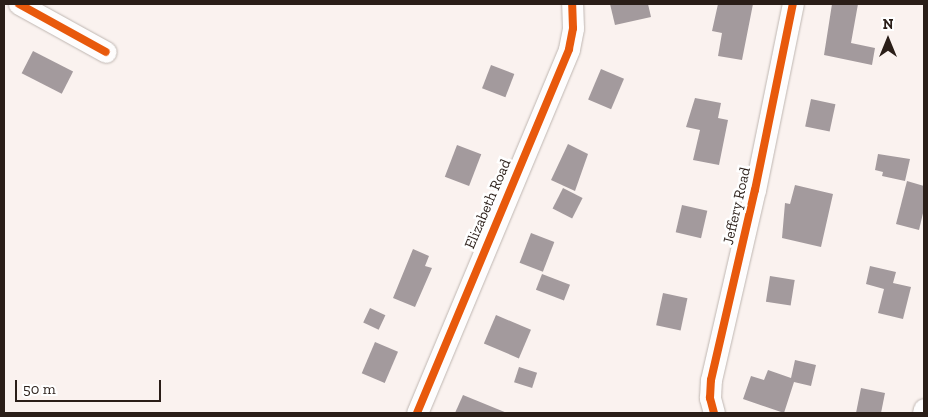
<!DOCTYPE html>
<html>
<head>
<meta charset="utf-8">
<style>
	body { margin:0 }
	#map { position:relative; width:928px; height:417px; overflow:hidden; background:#faf2ef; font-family:"Zilla Slab",serif }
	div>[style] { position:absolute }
	.building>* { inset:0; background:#a39a9d; transform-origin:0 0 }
	.roads { filter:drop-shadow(0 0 1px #bfb6b1) drop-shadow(0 0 1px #bfb6b1) }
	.minor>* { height:21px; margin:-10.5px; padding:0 10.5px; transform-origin:10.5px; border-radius:10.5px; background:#fefdfd }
	.cycleway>* { height:8px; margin:-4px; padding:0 4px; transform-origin:4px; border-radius:4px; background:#e8590c }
	span { translate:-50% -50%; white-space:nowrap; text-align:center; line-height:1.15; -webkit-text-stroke:5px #fff; paint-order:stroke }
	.street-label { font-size:15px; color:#2a1e18 }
	.frame { position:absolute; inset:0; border:5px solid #2a1e18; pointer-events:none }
	.north { position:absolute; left:863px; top:15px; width:50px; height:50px; -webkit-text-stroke:4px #fff; paint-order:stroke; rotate:0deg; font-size:14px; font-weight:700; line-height:20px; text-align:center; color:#2a1e18 }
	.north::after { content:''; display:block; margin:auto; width:18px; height:22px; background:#2a1e18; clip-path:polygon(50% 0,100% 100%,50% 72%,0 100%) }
	.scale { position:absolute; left:15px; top:380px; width:146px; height:22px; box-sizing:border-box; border:2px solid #2a1e18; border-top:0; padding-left:6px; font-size:15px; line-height:18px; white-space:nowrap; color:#2a1e18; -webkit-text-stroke:4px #fff; paint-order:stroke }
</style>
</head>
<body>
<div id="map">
	<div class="building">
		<div style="clip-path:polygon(610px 4px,648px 4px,651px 17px,615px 25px)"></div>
		<div style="clip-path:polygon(718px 4px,753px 4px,742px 60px,718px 56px,722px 33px,712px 31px)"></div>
		<div style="clip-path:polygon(832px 4px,858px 4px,851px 43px,875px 48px,872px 65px,824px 55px)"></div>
		<div style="left:33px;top:51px;width:45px;height:25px;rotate:27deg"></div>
		<div style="left:491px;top:65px;width:25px;height:25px;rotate:21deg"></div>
		<div style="left:601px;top:69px;width:25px;height:33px;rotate:23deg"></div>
		<div style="clip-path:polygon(695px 98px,721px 103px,718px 118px,728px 120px,719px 165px,693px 160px,700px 130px,686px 127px)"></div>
		<div style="left:811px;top:99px;width:25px;height:28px;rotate:12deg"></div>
		<div style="clip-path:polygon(568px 144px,588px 154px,575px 191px,551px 180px)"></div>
		<div style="left:457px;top:145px;width:26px;height:34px;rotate:21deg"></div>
		<div style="clip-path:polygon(878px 154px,910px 159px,905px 181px,882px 176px,883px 172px,875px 170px)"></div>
		<div style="clip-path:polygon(907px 181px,924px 186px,924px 209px,919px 230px,896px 224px)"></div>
		<div style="clip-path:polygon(795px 185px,833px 194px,821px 247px,782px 238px,785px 203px,790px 204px)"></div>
		<div style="left:563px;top:188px;width:22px;height:23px;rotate:27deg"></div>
		<div style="left:682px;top:205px;width:26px;height:28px;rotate:13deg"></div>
		<div style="left:531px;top:233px;width:25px;height:32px;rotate:21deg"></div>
		<div style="clip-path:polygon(413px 249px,429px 256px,425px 266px,432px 268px,415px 307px,393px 298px)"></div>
		<div style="clip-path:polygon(870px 266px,896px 272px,893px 283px,911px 287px,903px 319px,878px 313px,884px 289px,866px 284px)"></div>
		<div style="left:542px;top:274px;width:30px;height:17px;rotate:21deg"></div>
		<div style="left:770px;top:276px;width:25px;height:26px;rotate:9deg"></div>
		<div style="left:663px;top:293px;width:25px;height:33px;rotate:12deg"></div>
		<div style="left:370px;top:308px;width:17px;height:16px;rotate:25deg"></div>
		<div style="left:496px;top:315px;width:38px;height:31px;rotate:23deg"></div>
		<div style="left:375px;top:342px;width:25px;height:34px;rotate:23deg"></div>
		<div style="clip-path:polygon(795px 360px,816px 365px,811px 386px,794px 382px,784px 413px,743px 399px,751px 376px,764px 380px,768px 370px,791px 378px)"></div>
		<div style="left:519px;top:367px;width:19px;height:16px;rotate:18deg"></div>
		<div style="clip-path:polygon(861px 388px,885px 393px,881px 413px,856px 413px)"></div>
		<div style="clip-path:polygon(463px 395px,507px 413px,455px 413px)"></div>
	</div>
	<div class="roads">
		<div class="minor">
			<div style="left:19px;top:4px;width:99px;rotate:28.9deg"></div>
			<div style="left:417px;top:413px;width:394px;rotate:-67.3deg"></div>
			<div style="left:569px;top:49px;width:21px;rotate:-79deg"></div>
			<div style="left:573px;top:28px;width:24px;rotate:-92deg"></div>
			<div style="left:714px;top:413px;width:16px;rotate:-105deg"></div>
			<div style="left:710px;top:398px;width:18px;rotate:-87deg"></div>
			<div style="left:711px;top:380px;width:195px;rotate:-77deg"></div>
			<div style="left:755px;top:190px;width:190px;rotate:-78.5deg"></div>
			<div style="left:923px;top:413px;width:4px;rotate:-76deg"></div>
		</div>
	</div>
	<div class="cycleway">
		<div style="left:19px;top:4px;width:99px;rotate:28.9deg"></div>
		<div style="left:417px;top:413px;width:394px;rotate:-67.3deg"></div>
		<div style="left:569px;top:49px;width:21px;rotate:-79deg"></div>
		<div style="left:573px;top:28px;width:24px;rotate:-92deg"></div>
		<div style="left:714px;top:413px;width:16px;rotate:-105deg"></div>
		<div style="left:710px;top:398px;width:18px;rotate:-87deg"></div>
		<div style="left:711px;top:380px;width:195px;rotate:-77deg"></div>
		<div style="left:755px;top:190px;width:190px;rotate:-78.5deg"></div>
	</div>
	<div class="street-label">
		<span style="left:488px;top:204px;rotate:-67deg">Elizabeth Road</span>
		<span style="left:737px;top:206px;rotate:-77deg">Jeffery Road</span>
	</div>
	<div class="frame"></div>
	<div class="north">N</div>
	<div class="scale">50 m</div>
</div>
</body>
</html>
